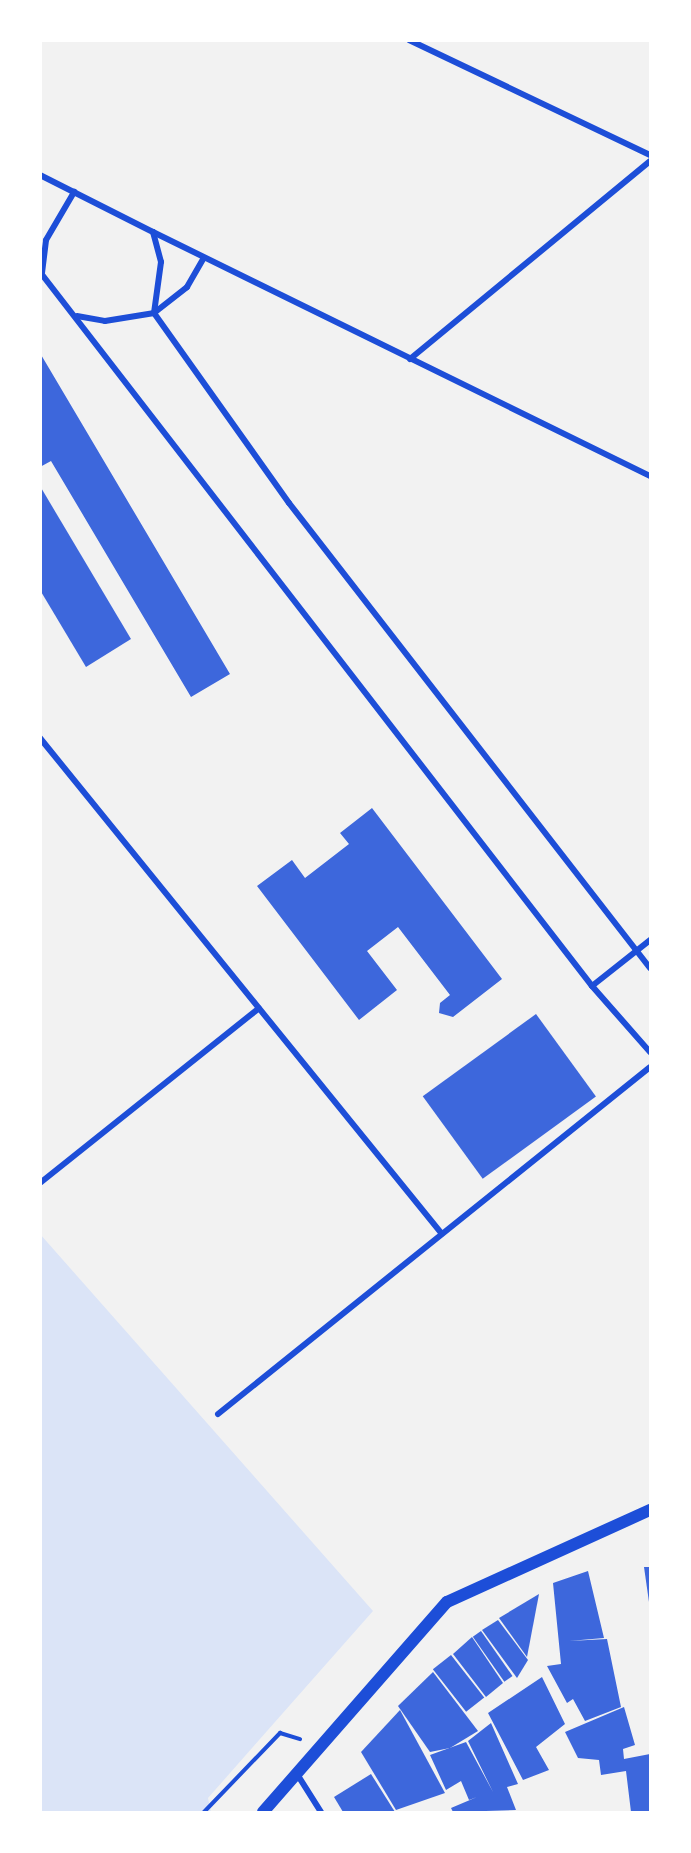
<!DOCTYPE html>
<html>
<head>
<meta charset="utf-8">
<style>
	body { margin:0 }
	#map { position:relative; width:691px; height:1853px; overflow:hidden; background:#f2f2f2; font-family:"Libre Baskerville",serif }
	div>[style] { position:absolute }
	.green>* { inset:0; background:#dbe4f7 }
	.building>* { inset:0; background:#3d67dc; transform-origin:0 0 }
	.path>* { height:4px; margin:-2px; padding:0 2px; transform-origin:2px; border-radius:2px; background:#1d4ed8 }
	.minor>* { height:6px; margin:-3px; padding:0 3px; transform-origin:3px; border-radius:3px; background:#1d4ed8 }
	.secondary>* { height:12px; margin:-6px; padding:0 6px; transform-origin:6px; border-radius:6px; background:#1d4ed8 }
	span { translate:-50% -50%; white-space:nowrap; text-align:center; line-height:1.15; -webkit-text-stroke:4.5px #fff; paint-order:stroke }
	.frame { position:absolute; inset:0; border:42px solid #fff; pointer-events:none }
</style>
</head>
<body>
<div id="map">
	<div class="green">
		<div style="clip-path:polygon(40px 1234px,373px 1611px,208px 1798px,211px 1812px,41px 1812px)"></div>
	</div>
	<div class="building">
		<div style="clip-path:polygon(40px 353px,230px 674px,191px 697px,51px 461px,40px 467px)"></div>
		<div style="clip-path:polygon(40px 486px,131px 639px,86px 667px,40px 590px)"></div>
		<div style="clip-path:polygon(372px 808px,502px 979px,453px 1017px,439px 1013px,440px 1003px,450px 995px,398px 927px,367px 951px,397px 990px,359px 1020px,257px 886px,292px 860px,305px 878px,349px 844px,340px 833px)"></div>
		<div style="left:536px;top:1014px;width:102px;height:140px;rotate:54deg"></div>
		<div style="clip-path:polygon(644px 1567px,650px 1567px,650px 1602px,649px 1602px)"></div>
		<div style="clip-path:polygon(588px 1571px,604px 1638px,569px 1641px,607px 1639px,621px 1707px,585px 1721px,573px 1699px,567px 1703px,547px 1666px,561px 1664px,553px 1583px)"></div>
		<div style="clip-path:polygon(539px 1594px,527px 1657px,499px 1618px)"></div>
		<div style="clip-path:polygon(498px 1620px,528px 1660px,517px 1678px,482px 1630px)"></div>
		<div style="left:481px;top:1631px;width:55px;height:10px;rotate:55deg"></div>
		<div style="clip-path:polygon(472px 1637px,503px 1683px,486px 1697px,453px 1654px)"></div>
		<div style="left:451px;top:1655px;width:54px;height:23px;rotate:52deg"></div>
		<div style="clip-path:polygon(433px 1672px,478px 1731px,450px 1748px,430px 1752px,398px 1706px)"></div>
		<div style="clip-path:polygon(542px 1677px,565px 1724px,536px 1747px,549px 1770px,523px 1780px,488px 1713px)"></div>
		<div style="clip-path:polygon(624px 1707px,635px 1745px,623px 1749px,624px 1759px,650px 1754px,650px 1812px,631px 1812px,626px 1771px,601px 1775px,599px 1760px,578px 1758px,565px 1732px)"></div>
		<div style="clip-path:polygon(400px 1710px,445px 1793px,396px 1810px,361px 1752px)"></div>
		<div style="clip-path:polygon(491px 1723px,518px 1784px,507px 1787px,516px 1810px,453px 1812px,451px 1808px,477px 1797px,469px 1800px,461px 1781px,446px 1790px,430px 1755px,466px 1742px,493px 1792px,468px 1741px)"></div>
		<div style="clip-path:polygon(371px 1774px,395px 1812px,343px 1812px,334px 1797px)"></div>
	</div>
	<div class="path">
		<div style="left:204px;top:1812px;width:110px;rotate:-46.1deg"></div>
		<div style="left:280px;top:1733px;width:21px;rotate:17deg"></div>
	</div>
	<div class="minor">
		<div style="left:409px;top:40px;width:267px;rotate:25.5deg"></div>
		<div style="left:40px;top:175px;width:127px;rotate:26.8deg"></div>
		<div style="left:153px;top:232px;width:31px;rotate:75deg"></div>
		<div style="left:161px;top:262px;width:51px;rotate:97.8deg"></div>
		<div style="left:154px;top:313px;width:233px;rotate:54.6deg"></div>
		<div style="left:289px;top:503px;width:589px;rotate:52.18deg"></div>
		<div style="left:153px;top:232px;width:554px;rotate:26.15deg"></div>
		<div style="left:40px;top:272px;width:902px;rotate:52.29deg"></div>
		<div style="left:592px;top:986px;width:88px;rotate:48.7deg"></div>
		<div style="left:42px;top:273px;width:33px;rotate:-83deg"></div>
		<div style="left:46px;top:240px;width:56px;rotate:-59.7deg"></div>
		<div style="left:77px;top:316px;width:28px;rotate:10deg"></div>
		<div style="left:105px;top:321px;width:50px;rotate:-9.3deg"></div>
		<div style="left:154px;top:313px;width:42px;rotate:-38.2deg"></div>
		<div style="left:187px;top:287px;width:32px;rotate:-60deg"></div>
		<div style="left:410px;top:359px;width:311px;rotate:-39.5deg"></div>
		<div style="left:40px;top:738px;width:638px;rotate:50.98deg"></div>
		<div style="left:592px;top:986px;width:74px;rotate:-38.4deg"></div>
		<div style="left:40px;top:1183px;width:280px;rotate:-38.6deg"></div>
		<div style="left:218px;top:1414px;width:554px;rotate:-38.77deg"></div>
		<div style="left:297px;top:1774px;width:45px;rotate:57.7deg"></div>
	</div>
	<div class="secondary">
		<div style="left:263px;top:1812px;width:279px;rotate:-48.8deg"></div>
		<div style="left:447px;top:1602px;width:223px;rotate:-24.4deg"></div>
	</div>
	<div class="frame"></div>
</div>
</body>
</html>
